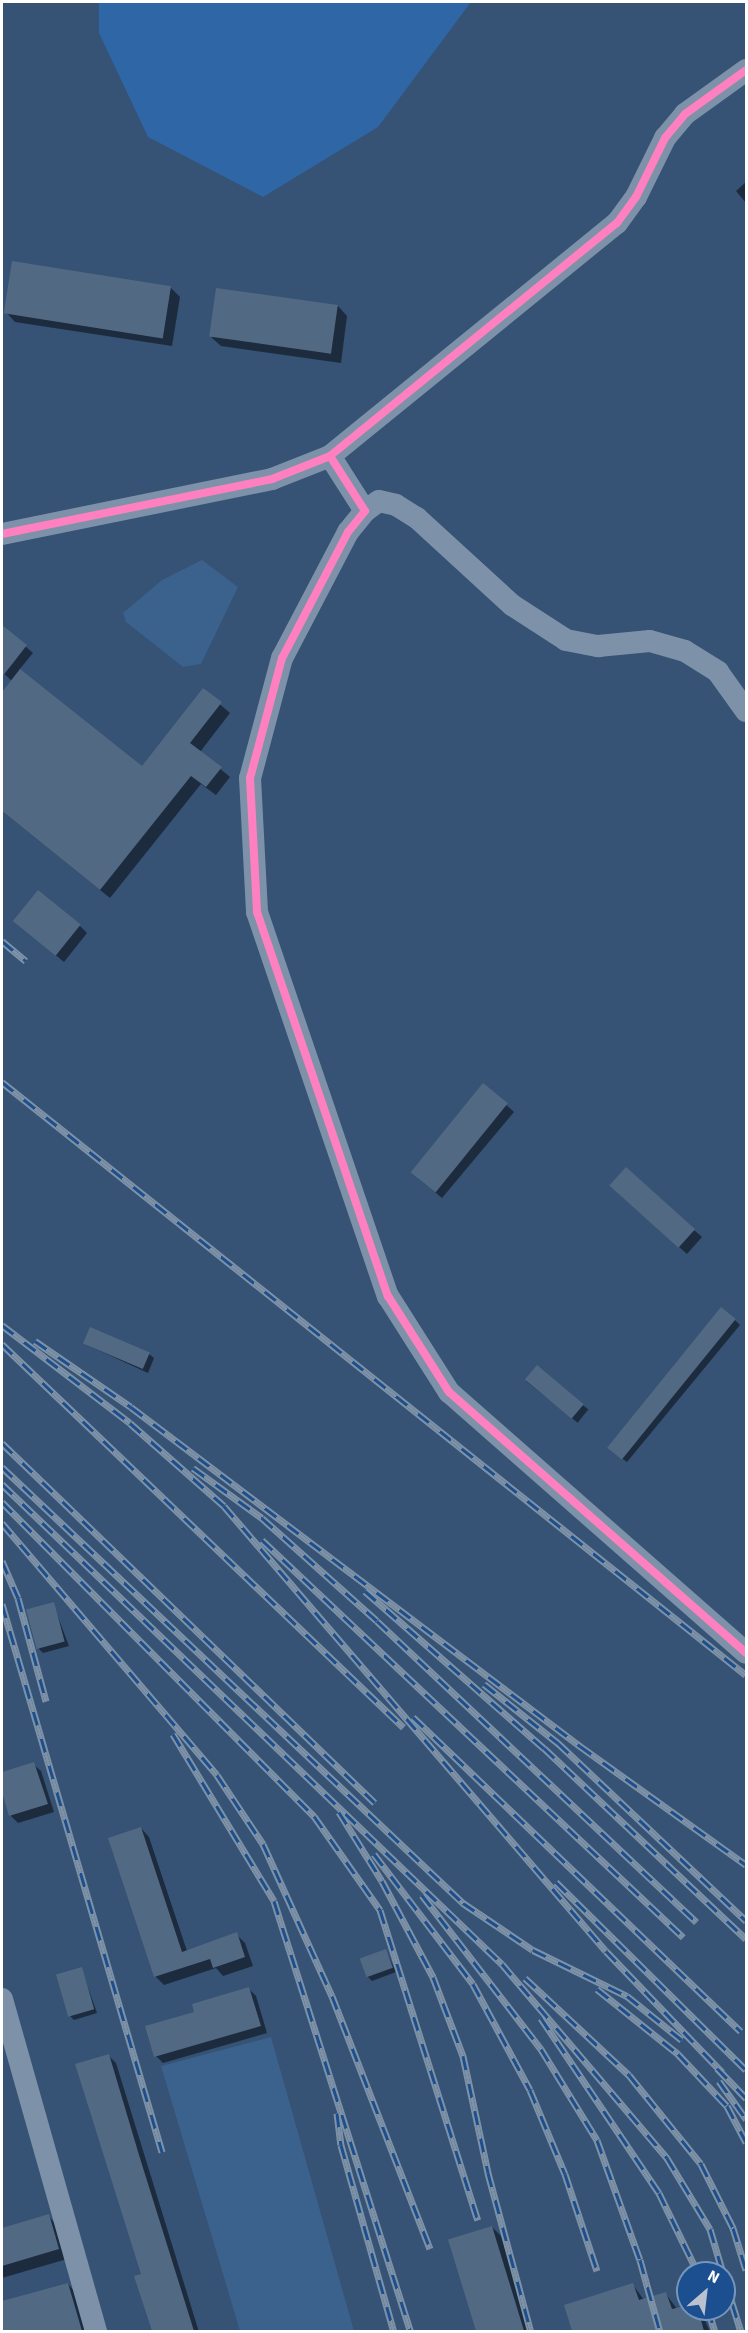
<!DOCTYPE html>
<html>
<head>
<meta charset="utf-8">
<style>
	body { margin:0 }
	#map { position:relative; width:748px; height:2333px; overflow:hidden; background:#365274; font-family:"Source Sans 3",sans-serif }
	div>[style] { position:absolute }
	.green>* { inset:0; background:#2f66a5 }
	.water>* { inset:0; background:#3b618d }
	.shadow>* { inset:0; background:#0007; transform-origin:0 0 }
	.building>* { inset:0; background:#526984; transform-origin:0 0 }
	.street>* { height:22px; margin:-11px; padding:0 11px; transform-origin:11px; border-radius:11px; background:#7d92a8 }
	.rail>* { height:7px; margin-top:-3.5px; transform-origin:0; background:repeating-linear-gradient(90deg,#1b4f8f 0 14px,#7e92a7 0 28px); box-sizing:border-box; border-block:2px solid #7e92a7 }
	.cycleway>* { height:8px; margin:-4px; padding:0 4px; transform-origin:4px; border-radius:4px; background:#ff80c0 }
	span { translate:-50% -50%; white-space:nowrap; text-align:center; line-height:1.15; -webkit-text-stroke:6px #1b4f8f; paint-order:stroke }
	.frame { position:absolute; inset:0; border:3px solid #fff; pointer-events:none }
	.north { position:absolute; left:676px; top:2261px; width:60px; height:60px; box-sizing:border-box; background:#1b4f8f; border:2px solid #7695bc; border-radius:50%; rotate:28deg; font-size:16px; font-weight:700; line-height:24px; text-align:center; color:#fff }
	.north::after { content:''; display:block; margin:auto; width:21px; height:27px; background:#b9c2ce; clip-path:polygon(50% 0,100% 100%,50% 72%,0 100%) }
</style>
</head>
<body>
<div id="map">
	<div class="green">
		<div style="clip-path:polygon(99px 2px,471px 2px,378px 127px,263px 197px,148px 137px,99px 33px)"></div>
	</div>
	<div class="water">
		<div style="clip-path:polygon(202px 560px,238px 587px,201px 664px,183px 667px,126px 622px,123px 613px,162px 580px)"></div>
		<div style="clip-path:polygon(271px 2037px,354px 2331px,240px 2331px,161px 2066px)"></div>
	</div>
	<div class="shadow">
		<div style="clip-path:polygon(746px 182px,746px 203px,736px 191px)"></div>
		<div style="clip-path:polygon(170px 287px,180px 297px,172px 346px,15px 322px,6px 312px)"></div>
		<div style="clip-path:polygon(338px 306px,347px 316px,341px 363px,221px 346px,211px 337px)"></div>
		<div style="clip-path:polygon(2px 626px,33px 653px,19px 670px,142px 768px,203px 690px,230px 713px,200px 752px,230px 777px,216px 795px,201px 784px,110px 898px,2px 811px,2px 694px,12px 681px,2px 672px)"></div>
		<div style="clip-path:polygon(80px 926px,87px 933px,64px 962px,23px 928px)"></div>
		<div style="clip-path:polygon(484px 1085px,514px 1112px,442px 1198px,418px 1178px)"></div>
		<div style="clip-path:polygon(618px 1193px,694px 1230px,702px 1237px,687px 1254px)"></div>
		<div style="clip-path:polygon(735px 1320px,740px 1325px,627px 1462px,613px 1452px)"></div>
		<div style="clip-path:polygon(85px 1344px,149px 1354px,154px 1358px,148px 1373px)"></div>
		<div style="left:537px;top:1368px;width:66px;height:17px;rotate:39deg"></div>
		<div style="clip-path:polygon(53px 1604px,69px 1646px,43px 1653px,39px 1649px)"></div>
		<div style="clip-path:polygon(33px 1764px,41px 1771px,54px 1812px,18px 1823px,11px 1816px,2px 1774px)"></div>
		<div style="clip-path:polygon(141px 1828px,149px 1837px,187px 1951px,236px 1934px,245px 1943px,253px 1966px,223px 1976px,216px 1968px,164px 1985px,155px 1976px)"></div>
		<div style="clip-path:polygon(386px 1951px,396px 1972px,372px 1981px,367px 1976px)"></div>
		<div style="clip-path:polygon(81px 1968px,97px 2013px,74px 2020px,69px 2015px)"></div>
		<div style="clip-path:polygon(249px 1989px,256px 1996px,267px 2033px,163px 2063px,156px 2056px,196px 2013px)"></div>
		<div style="clip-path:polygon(109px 2056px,116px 2063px,199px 2332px,154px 2332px,136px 2277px,143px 2275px)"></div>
		<div style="clip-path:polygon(48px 2216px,58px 2226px,67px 2259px,2px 2278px,2px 2229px)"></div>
		<div style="clip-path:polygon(492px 2227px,501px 2236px,530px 2332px,478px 2332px,450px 2240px)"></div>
		<div style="clip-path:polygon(68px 2284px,76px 2293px,88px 2332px,2px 2332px,2px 2303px)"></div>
		<div style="clip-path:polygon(633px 2285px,644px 2300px,666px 2294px,677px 2309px,688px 2306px,700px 2309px,710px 2332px,574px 2332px,566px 2306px)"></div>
	</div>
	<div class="building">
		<div style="left:12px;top:261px;width:161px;height:53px;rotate:9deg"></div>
		<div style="left:216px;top:288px;width:123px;height:49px;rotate:8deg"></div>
		<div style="clip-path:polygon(2px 625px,27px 645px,2px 677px)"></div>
		<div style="clip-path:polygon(20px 669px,142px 766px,203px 688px,222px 702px,190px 743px,222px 767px,206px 787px,191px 776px,100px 890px,2px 811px,2px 692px)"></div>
		<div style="left:38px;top:890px;width:55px;height:40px;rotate:39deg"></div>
		<div style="left:483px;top:1083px;width:32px;height:115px;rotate:39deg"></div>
		<div style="left:626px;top:1167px;width:93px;height:25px;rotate:42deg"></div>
		<div style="left:721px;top:1307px;width:19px;height:181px;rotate:39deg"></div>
		<div style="left:90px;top:1327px;width:65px;height:18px;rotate:23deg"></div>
		<div style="left:537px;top:1365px;width:61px;height:19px;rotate:40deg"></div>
		<div style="left:54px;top:1602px;width:41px;height:29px;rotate:75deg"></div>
		<div style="clip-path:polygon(34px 1762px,48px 1804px,9px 1816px,2px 1792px,2px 1772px)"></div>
		<div style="clip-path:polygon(141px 1827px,182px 1952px,237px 1932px,245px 1957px,213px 1968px,210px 1959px,154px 1977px,108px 1838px)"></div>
		<div style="left:386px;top:1949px;width:20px;height:28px;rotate:70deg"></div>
		<div style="left:82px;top:1967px;width:44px;height:27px;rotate:74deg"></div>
		<div style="clip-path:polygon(249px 1987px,261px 2026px,154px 2057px,145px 2026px,194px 2012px,192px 2004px)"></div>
		<div style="clip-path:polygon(109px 2054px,139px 2155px,194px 2331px,152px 2331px,134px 2276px,141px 2274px,75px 2064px)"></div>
		<div style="clip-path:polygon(49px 2214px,59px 2249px,2px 2266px,2px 2228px)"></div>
		<div style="left:492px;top:2226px;width:110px;height:46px;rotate:73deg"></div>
		<div style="clip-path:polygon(68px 2283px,82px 2331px,2px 2331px,2px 2301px)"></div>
		<div style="clip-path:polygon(633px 2283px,639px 2300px,666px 2292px,672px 2309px,688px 2305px,688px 2309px,698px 2309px,704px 2331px,572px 2331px,564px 2305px)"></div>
	</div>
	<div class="street">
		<div style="left:330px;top:456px;width:65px;rotate:57.5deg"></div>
		<div style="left:365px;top:511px;width:27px;rotate:129deg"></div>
		<div style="left:348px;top:532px;width:142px;rotate:117.6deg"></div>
		<div style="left:282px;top:658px;width:124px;rotate:104.9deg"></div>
		<div style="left:250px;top:778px;width:134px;rotate:87deg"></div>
		<div style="left:257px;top:912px;width:406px;rotate:71.2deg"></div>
		<div style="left:388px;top:1296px;width:114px;rotate:57.6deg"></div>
		<div style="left:449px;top:1392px;width:395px;rotate:41.3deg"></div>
		<div style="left:365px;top:511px;width:17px;rotate:-36deg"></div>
		<div style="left:379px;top:501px;width:17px;rotate:13deg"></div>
		<div style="left:396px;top:505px;width:25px;rotate:32deg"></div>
		<div style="left:417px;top:518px;width:129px;rotate:42.5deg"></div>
		<div style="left:512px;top:605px;width:64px;rotate:32.9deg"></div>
		<div style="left:566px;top:640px;width:33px;rotate:11deg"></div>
		<div style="left:598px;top:646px;width:52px;rotate:-5.5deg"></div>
		<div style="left:650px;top:641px;width:36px;rotate:16deg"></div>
		<div style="left:685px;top:651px;width:39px;rotate:32deg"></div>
		<div style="left:718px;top:672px;width:48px;rotate:54.3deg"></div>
		<div style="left:2px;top:534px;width:276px;rotate:-11.5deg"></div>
		<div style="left:272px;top:479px;width:62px;rotate:-21.6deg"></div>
		<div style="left:330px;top:456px;width:370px;rotate:-39.1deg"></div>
		<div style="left:617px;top:223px;width:32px;rotate:-54deg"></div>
		<div style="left:636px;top:197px;width:66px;rotate:-63.8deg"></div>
		<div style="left:665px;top:138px;width:31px;rotate:-50deg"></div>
		<div style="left:685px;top:114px;width:75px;rotate:-35.8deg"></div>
		<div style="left:2px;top:1999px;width:346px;rotate:74.2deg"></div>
	</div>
	<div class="rail">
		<div style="left:2px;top:941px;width:31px;rotate:40deg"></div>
		<div style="left:2px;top:1082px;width:951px;rotate:38.56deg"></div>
		<div style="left:2px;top:1325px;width:161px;rotate:37.4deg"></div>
		<div style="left:130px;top:1423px;width:125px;rotate:41.4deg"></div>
		<div style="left:224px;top:1506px;width:586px;rotate:49.36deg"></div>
		<div style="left:606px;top:1951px;width:168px;rotate:46.2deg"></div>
		<div style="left:35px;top:1341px;width:116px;rotate:34.5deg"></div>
		<div style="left:131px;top:1407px;width:563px;rotate:37.05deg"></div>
		<div style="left:580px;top:1746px;width:204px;rotate:35.6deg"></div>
		<div style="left:2px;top:1344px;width:555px;rotate:43.68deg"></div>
		<div style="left:2px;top:1443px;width:518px;rotate:43.98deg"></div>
		<div style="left:2px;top:1467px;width:635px;rotate:43.4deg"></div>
		<div style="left:463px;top:1903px;width:84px;rotate:33.9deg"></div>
		<div style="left:533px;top:1950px;width:105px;rotate:26.1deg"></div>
		<div style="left:627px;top:1996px;width:70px;rotate:38.7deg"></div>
		<div style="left:193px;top:1468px;width:85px;rotate:35.9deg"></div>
		<div style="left:262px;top:1518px;width:154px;rotate:41.8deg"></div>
		<div style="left:377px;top:1621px;width:439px;rotate:43.3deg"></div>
		<div style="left:2px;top:1484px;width:693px;rotate:43.83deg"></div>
		<div style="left:502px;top:1964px;width:255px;rotate:49.6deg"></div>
		<div style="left:667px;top:2158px;width:83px;rotate:58.8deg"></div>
		<div style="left:710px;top:2229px;width:46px;rotate:73.5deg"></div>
		<div style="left:2px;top:1502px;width:443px;rotate:45.2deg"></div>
		<div style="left:314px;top:1816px;width:115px;rotate:54.9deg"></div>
		<div style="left:380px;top:1910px;width:325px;rotate:72.5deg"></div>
		<div style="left:2px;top:1523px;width:331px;rotate:49.5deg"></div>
		<div style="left:217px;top:1775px;width:83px;rotate:56.3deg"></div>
		<div style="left:263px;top:1844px;width:167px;rotate:65.6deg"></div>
		<div style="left:332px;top:1996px;width:271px;rotate:68.8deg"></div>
		<div style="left:262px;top:1540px;width:579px;rotate:43.32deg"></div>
		<div style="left:2px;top:1561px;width:40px;rotate:66.6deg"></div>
		<div style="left:18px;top:1598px;width:107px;rotate:74.8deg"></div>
		<div style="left:365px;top:1591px;width:238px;rotate:41.3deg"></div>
		<div style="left:544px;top:1748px;width:278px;rotate:43.4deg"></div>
		<div style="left:2px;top:1604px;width:571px;rotate:73.72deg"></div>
		<div style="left:484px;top:1684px;width:95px;rotate:38.6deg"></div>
		<div style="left:558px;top:1743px;width:259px;rotate:43.4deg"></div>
		<div style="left:413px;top:1717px;width:454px;rotate:43.8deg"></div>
		<div style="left:173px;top:1734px;width:195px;rotate:58.8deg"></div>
		<div style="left:274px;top:1901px;width:452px;rotate:72.4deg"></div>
		<div style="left:339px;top:1812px;width:81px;rotate:58.1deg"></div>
		<div style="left:382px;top:1881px;width:109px;rotate:62deg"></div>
		<div style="left:433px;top:1977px;width:85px;rotate:69.2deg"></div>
		<div style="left:463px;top:2056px;width:120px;rotate:77.9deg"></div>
		<div style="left:488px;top:2173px;width:165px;rotate:74.9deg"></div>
		<div style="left:374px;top:1854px;width:163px;rotate:52.7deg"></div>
		<div style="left:473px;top:1984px;width:120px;rotate:61.7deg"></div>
		<div style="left:530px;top:2090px;width:91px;rotate:67.4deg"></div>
		<div style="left:565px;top:2174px;width:102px;rotate:71.7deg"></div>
		<div style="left:556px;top:1882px;width:267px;rotate:44.7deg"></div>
		<div style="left:422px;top:1895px;width:195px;rotate:52.3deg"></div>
		<div style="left:541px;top:2049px;width:107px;rotate:58.4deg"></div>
		<div style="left:597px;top:2140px;width:127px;rotate:70.3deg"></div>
		<div style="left:640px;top:2260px;width:75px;rotate:74.5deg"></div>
		<div style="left:525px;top:1978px;width:142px;rotate:43deg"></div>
		<div style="left:629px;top:2075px;width:114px;rotate:51deg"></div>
		<div style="left:701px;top:2164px;width:72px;rotate:63.4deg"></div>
		<div style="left:733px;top:2228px;width:44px;rotate:72.8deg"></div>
		<div style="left:597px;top:1989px;width:104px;rotate:38.7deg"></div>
		<div style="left:678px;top:2054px;width:71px;rotate:46.7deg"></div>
		<div style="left:727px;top:2106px;width:41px;rotate:62.2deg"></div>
		<div style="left:541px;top:2018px;width:211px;rotate:56deg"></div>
		<div style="left:659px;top:2193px;width:89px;rotate:64deg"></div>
		<div style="left:717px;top:2068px;width:42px;rotate:46deg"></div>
		<div style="left:719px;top:2081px;width:47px;rotate:54.6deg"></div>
		<div style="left:337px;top:2113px;width:32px;rotate:83deg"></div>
		<div style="left:341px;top:2145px;width:194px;rotate:74.2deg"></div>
		<div style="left:724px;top:2277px;width:58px;rotate:72.8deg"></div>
		<div style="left:708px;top:2309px;width:24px;rotate:73deg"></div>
	</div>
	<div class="cycleway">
		<div style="left:330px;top:456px;width:65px;rotate:57.5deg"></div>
		<div style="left:365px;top:511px;width:27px;rotate:129deg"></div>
		<div style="left:348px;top:532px;width:142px;rotate:117.6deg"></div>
		<div style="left:282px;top:658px;width:124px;rotate:104.9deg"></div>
		<div style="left:250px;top:778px;width:134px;rotate:87deg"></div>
		<div style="left:257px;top:912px;width:406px;rotate:71.2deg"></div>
		<div style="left:388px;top:1296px;width:114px;rotate:57.6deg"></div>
		<div style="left:449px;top:1392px;width:395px;rotate:41.3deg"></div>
		<div style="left:2px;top:534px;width:276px;rotate:-11.5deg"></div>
		<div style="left:272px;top:479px;width:62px;rotate:-21.6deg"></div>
		<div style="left:330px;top:456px;width:370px;rotate:-39.1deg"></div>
		<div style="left:617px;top:223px;width:32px;rotate:-54deg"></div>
		<div style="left:636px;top:197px;width:66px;rotate:-63.8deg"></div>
		<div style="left:665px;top:138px;width:31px;rotate:-50deg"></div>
		<div style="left:685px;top:114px;width:75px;rotate:-35.8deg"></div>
	</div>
	<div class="frame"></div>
	<div class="north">N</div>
</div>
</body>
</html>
